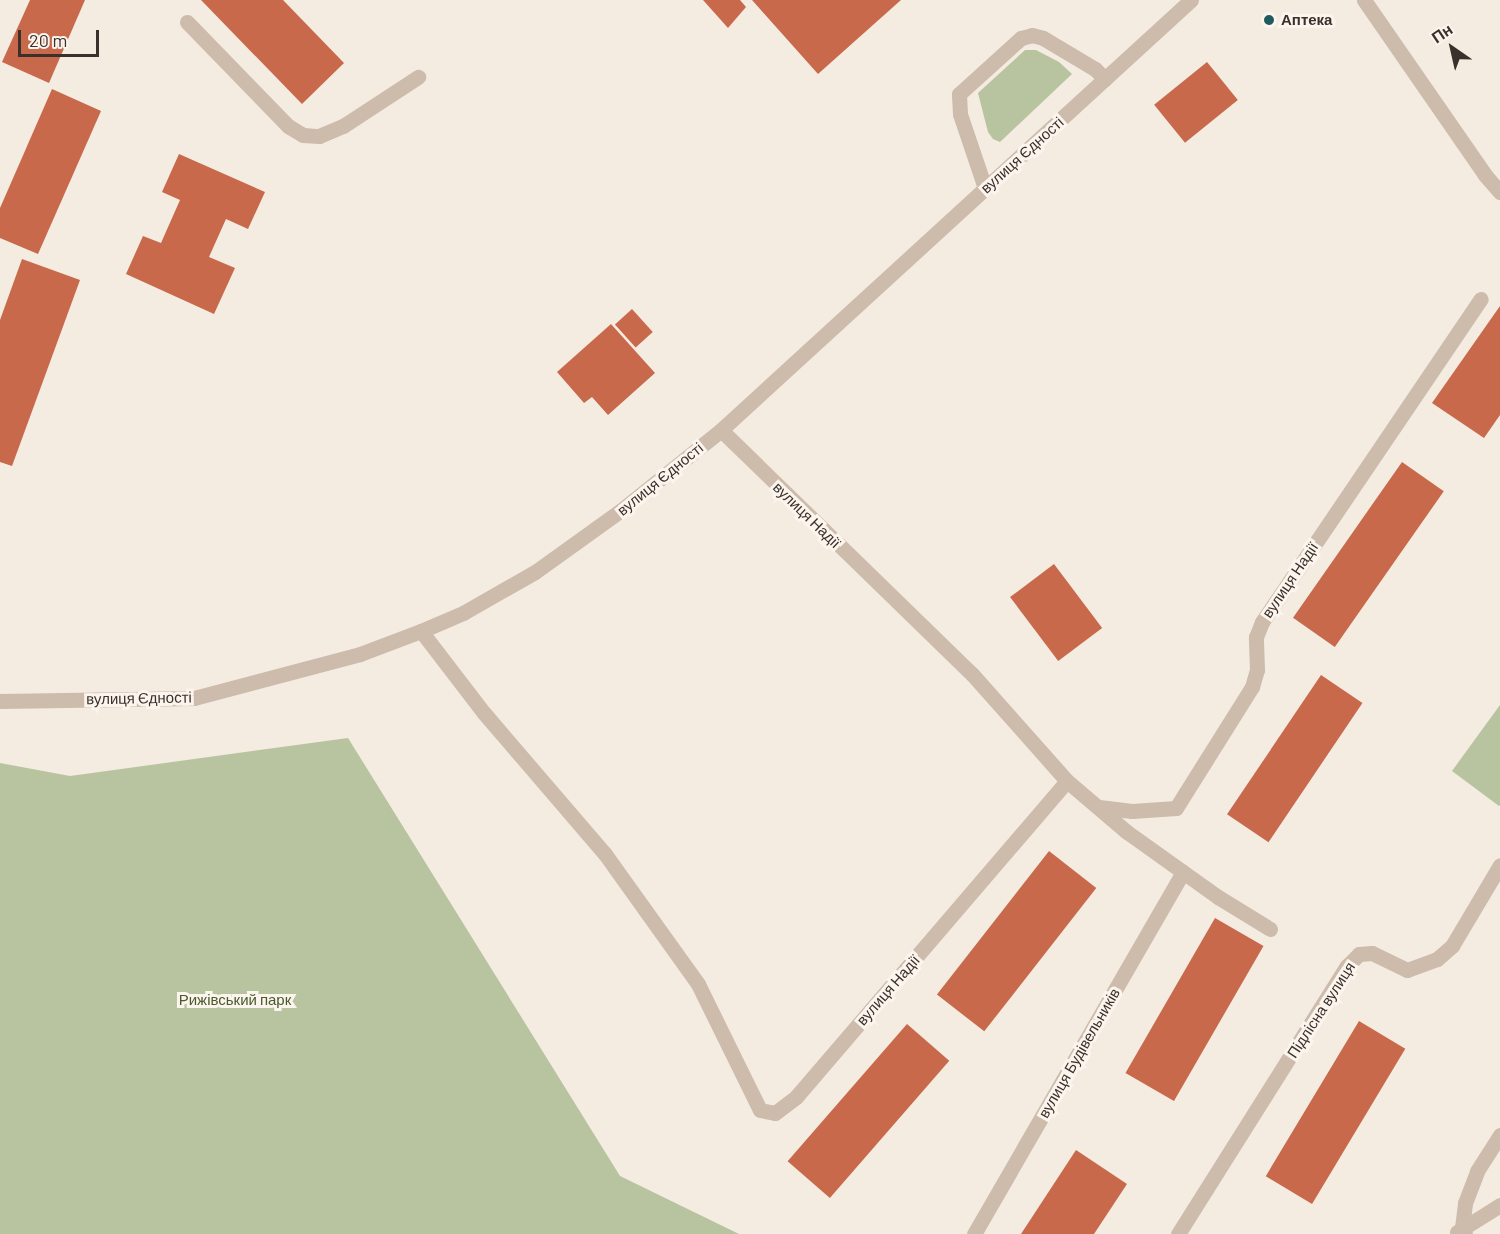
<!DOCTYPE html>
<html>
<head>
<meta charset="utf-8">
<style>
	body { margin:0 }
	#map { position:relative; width:1500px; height:1234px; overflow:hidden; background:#f4ebe1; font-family:Barlow,sans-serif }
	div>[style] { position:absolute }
	.green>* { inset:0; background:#b8c4a0 }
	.building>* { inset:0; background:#c8694b; transform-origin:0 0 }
	.minor>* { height:15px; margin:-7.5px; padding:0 7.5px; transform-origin:7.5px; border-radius:7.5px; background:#cdbbac }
	.dots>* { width:16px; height:16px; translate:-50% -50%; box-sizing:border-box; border:3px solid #fbf5ee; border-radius:50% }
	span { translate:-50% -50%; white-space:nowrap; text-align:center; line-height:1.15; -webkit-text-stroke:6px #fbf5ee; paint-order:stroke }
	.poi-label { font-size:15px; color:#3b302b; font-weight:700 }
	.left { translate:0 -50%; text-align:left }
	.street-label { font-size:15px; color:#3b302b }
	.park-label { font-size:15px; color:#4a5a2e }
	.north { position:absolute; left:1422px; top:18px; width:60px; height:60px; -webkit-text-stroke:4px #fbf5ee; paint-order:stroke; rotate:326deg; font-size:16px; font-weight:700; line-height:24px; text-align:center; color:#3b302b }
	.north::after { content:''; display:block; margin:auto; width:21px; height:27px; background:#3b302b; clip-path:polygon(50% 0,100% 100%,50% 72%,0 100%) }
	.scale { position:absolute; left:18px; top:30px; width:81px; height:27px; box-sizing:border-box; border:3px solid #3b302b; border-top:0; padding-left:8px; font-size:18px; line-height:21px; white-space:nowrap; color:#3b302b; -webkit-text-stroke:4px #fbf5ee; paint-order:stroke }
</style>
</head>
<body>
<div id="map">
	<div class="green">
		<div style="clip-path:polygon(1025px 50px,1036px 50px,1059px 62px,1072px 74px,1000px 142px,993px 139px,988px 132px,978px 93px)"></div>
		<div style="clip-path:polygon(1500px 705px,1500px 805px,1499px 806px,1452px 771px)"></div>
		<div style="clip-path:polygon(348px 738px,620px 1176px,739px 1234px,0 1234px,0 763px,70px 776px)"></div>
	</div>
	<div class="building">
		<div style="clip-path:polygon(30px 0,85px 0,49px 83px,2px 62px)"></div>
		<div style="clip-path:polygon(201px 0,283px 0,344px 63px,302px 104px)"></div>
		<div style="clip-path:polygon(703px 0,740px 0,746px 7px,728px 28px)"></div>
		<div style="clip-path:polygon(752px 0,901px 0,818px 74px)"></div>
		<div style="left:1207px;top:62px;width:49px;height:68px;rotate:51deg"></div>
		<div style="clip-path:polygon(52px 89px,101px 111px,38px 254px,0 238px,0 208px)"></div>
		<div style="clip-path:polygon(179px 154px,265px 192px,248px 229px,226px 219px,209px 257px,235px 268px,214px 314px,126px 274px,143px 236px,161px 243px,180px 200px,162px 192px)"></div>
		<div style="clip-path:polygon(22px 259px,80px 280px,12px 466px,0 462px,0 320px)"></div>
		<div style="clip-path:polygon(1500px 306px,1500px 415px,1484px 438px,1432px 403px)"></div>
		<div style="left:632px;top:309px;width:31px;height:23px;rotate:48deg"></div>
		<div style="clip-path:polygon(611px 324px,655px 373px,608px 415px,592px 397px,584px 403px,557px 372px)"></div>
		<div style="left:1402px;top:462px;width:51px;height:190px;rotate:35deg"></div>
		<div style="left:1054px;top:564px;width:80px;height:55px;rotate:53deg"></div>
		<div style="left:1321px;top:675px;width:50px;height:168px;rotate:34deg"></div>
		<div style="left:1049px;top:851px;width:60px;height:182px;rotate:38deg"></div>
		<div style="left:1215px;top:918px;width:56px;height:179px;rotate:30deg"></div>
		<div style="left:1359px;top:1021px;width:54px;height:181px;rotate:31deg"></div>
		<div style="left:907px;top:1024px;width:56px;height:182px;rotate:41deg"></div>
		<div style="clip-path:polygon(1076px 1150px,1127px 1184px,1094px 1234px,1021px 1234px)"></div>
	</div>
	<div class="minor">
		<div style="left:1364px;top:0;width:213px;rotate:55.3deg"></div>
		<div style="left:1485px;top:175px;width:23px;rotate:49deg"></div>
		<div style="left:187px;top:22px;width:145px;rotate:45.8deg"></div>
		<div style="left:288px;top:126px;width:17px;rotate:31deg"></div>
		<div style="left:303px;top:135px;width:16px;rotate:4deg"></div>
		<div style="left:319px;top:136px;width:26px;rotate:-23deg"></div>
		<div style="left:343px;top:126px;width:90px;rotate:-33.2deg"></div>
		<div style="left:985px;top:188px;width:78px;rotate:-108.7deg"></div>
		<div style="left:960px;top:114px;width:20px;rotate:-93deg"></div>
		<div style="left:959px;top:94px;width:84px;rotate:-42.1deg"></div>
		<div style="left:1021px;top:38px;width:11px;rotate:-15deg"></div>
		<div style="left:1032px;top:35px;width:11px;rotate:15deg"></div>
		<div style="left:1043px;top:38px;width:61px;rotate:30.8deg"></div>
		<div style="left:1095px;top:69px;width:14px;rotate:45deg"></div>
		<div style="left:721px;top:430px;width:350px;rotate:44.2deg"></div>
		<div style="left:972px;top:674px;width:143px;rotate:48.4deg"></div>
		<div style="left:1067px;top:781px;width:79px;rotate:40.4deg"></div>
		<div style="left:1127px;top:832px;width:112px;rotate:35.5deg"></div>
		<div style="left:1218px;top:897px;width:61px;rotate:31.6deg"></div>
		<div style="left:421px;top:631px;width:103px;rotate:52.5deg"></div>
		<div style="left:484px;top:713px;width:186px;rotate:49.4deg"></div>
		<div style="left:605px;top:854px;width:160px;rotate:54.4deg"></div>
		<div style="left:698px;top:984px;width:140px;rotate:63.8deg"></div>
		<div style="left:760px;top:1110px;width:15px;rotate:11deg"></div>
		<div style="left:775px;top:1113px;width:26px;rotate:-37deg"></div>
		<div style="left:796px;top:1097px;width:416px;rotate:-49.4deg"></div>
		<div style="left:0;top:701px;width:194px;rotate:-0.9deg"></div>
		<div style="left:194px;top:698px;width:172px;rotate:-14.8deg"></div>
		<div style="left:360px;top:654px;width:65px;rotate:-20.7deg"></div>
		<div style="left:421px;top:631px;width:46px;rotate:-23.2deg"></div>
		<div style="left:463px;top:613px;width:83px;rotate:-29.7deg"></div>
		<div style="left:535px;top:572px;width:105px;rotate:-35.7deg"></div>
		<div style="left:620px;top:511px;width:129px;rotate:-38.7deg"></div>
		<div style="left:721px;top:430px;width:637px;rotate:-42.46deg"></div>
		<div style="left:1099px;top:807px;width:33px;rotate:7deg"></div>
		<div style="left:1132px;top:811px;width:44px;rotate:-3.9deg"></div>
		<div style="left:1176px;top:808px;width:143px;rotate:-57.9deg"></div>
		<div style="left:1252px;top:687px;width:18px;rotate:-74deg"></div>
		<div style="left:1257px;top:670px;width:33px;rotate:-92deg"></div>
		<div style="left:1256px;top:637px;width:16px;rotate:-68deg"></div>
		<div style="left:1262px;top:622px;width:390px;rotate:-55.9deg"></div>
		<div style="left:1457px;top:1232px;width:51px;rotate:-32.1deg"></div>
		<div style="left:974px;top:1234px;width:418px;rotate:-60deg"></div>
		<div style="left:1178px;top:1234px;width:317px;rotate:-57.8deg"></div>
		<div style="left:1347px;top:966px;width:17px;rotate:-45deg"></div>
		<div style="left:1359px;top:954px;width:13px;rotate:-4deg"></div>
		<div style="left:1372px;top:953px;width:39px;rotate:26deg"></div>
		<div style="left:1407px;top:970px;width:32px;rotate:-20deg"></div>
		<div style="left:1437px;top:959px;width:20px;rotate:-41deg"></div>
		<div style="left:1452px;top:946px;width:94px;rotate:-59.3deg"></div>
		<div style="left:1465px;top:1234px;width:7px;rotate:-117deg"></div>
		<div style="left:1462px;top:1228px;width:25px;rotate:-83deg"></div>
		<div style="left:1465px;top:1203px;width:34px;rotate:-69deg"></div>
		<div style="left:1477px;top:1171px;width:43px;rotate:-57.4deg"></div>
	</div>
	<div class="dots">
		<div style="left:1269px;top:20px;background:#1f5a5e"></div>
	</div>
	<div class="poi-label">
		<span class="left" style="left:1281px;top:20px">Аптека</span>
	</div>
	<div class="street-label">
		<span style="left:1022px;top:155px;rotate:-42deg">вулиця Єдності</span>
		<span style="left:660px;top:479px;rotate:-39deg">вулиця Єдності</span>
		<span style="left:807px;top:515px;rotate:44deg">вулиця Надії</span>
		<span style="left:1290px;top:580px;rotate:-56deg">вулиця Надії</span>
		<span style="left:139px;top:698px;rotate:-1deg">вулиця Єдності</span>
		<span style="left:888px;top:990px;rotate:-49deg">вулиця Надії</span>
		<span style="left:1321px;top:1010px;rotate:-57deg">Підлісна вулиця</span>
		<span style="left:1079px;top:1053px;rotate:-60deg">вулиця Будівельників</span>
	</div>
	<div class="park-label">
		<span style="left:235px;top:1000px">Рижівський парк</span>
	</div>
	<div class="north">Пн</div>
	<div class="scale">20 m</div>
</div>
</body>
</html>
